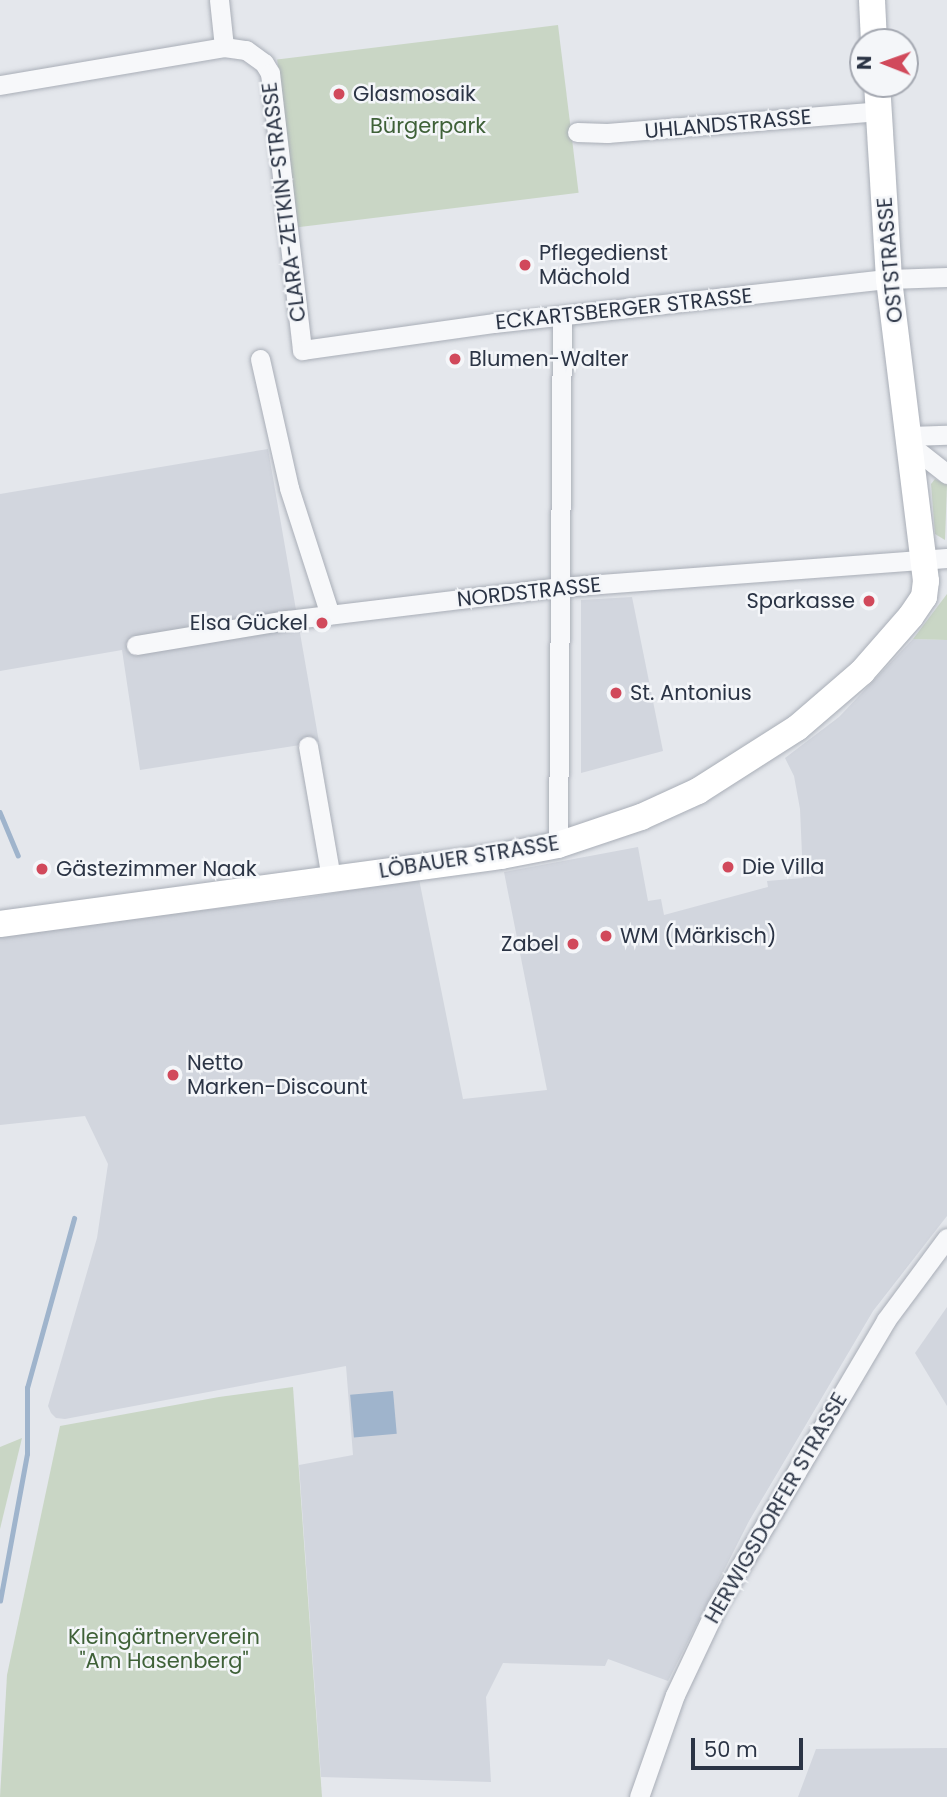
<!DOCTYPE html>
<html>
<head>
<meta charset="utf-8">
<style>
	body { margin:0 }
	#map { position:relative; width:947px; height:1797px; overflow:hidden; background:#e4e7ec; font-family:Poppins,sans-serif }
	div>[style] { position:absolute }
	.built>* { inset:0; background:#d2d6de }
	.green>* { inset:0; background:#c9d6c5; transform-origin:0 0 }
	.water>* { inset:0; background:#9fb4cc; transform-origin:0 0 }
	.stream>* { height:4.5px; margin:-2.25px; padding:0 2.25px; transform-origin:2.25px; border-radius:2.25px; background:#9fb4cc }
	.roads { filter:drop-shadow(0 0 2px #a9aeb7) drop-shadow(0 0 2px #a9aeb7) }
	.minor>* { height:19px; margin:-9.5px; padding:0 9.5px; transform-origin:9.5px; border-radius:9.5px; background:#f7f8fa }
	.major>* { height:26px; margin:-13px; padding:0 13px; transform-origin:13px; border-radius:13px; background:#fff }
	.dots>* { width:19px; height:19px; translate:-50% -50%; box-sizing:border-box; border:4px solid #f4f6f9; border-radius:50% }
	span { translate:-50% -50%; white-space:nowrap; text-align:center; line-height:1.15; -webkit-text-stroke:5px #f4f6f9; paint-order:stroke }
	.poi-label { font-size:21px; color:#2b3445 }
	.left { translate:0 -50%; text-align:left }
	.right { translate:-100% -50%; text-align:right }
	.street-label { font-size:21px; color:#2b3445 }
	.park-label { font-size:21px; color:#3f6138 }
	.north { position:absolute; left:849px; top:28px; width:70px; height:70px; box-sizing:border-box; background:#f4f6f9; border:2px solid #a4a8b1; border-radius:50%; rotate:271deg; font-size:19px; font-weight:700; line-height:28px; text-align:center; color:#2b3445 }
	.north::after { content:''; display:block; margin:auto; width:24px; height:32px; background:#d1495b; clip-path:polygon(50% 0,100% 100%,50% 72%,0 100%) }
	.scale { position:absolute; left:691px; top:1738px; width:112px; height:32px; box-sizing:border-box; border:4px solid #2b3445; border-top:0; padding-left:9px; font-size:21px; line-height:24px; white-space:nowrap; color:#2b3445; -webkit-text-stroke:5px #f4f6f9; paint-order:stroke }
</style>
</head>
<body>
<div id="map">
	<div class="built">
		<div style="clip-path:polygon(268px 449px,319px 742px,140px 770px,122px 650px,0 671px,0 494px)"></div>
		<div style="clip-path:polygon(632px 597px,663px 751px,581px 773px,581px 600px)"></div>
		<div style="clip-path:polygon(913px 639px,947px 640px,947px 1216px,873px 1311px,749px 1521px,668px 1681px,608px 1659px,605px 1666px,503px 1663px,486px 1697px,491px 1782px,321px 1777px,299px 1465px,353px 1455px,346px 1366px,65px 1419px,56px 1418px,51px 1413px,48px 1406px,97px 1238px,108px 1164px,85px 1116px,0 1125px,0 934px,298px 899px,419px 879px,463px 1099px,547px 1090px,504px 872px,638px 847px,648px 901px,661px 899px,664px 915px,768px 887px,767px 881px,803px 878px,800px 809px,794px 776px,785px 758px,839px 717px)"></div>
		<div style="clip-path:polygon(947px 1307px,947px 1406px,915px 1353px)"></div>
		<div style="clip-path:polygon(947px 1748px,947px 1797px,798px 1797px,816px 1749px)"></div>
	</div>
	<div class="green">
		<div style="left:558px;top:25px;width:169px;height:283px;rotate:83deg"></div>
		<div style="clip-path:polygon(935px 479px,947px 485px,945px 540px,935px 534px,931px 484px)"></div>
		<div style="clip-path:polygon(947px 594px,947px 640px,913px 639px)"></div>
		<div style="clip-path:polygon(293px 1387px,322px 1797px,0 1797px,7px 1675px,60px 1426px,219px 1397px)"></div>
		<div style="clip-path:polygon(22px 1438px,0 1529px,0 1447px)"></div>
	</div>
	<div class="water">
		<div style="left:393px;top:1391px;width:43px;height:43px;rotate:85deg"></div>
	</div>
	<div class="stream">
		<div style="left:0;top:812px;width:47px;rotate:67.3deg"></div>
		<div style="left:0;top:1601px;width:149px;rotate:-79.6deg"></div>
		<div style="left:27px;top:1454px;width:66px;rotate:-90deg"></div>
		<div style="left:27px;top:1388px;width:176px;rotate:-74.5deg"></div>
	</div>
	<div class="roads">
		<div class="minor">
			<div style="left:219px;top:0;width:47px;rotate:83.9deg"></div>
			<div style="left:224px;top:47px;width:22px;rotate:8deg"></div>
			<div style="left:246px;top:50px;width:22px;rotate:36deg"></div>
			<div style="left:264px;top:63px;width:12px;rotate:59deg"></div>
			<div style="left:270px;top:73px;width:279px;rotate:83.4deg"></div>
			<div style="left:302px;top:350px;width:194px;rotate:-8deg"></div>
			<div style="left:494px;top:323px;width:397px;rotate:-6.4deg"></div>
			<div style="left:889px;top:279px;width:58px;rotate:-2deg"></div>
			<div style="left:0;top:85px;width:227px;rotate:-9.6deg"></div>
			<div style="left:577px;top:132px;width:30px;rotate:2deg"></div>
			<div style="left:607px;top:133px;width:273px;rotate:-4.6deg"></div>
			<div style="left:260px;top:359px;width:132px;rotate:77.3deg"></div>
			<div style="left:289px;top:488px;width:133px;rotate:72.1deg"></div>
			<div style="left:909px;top:436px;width:38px;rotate:-2deg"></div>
			<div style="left:910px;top:445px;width:47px;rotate:38.1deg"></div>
			<div style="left:136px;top:645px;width:153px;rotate:-9.4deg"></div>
			<div style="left:287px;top:620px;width:275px;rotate:-6.9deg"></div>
			<div style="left:560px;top:587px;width:388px;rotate:-4.3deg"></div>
			<div style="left:308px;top:746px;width:134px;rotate:80.1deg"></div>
			<div style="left:558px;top:845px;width:529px;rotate:-89.57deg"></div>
			<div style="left:639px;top:1797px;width:108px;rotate:-70.6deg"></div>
			<div style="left:675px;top:1695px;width:98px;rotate:-64.7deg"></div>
			<div style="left:717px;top:1606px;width:332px;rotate:-59.4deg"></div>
			<div style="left:886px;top:1320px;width:102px;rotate:-53.4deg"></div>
		</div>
		<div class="major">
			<div style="left:872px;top:0;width:42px;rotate:87.3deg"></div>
			<div style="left:0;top:924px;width:506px;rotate:-7.73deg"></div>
			<div style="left:501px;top:856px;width:58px;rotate:-10.9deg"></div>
			<div style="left:558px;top:845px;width:88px;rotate:-18.6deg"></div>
			<div style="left:641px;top:817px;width:63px;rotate:-24.5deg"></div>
			<div style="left:698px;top:791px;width:117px;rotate:-32.5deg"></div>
			<div style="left:797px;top:728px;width:86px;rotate:-40.7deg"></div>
			<div style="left:862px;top:672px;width:74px;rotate:-48.8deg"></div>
			<div style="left:911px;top:616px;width:23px;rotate:-56deg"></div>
			<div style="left:924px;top:597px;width:16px;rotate:-83deg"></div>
			<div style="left:926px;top:581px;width:304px;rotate:-97deg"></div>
			<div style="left:889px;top:279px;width:195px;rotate:-93.5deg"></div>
		</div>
	</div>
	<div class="dots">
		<div style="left:339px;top:94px;background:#d1495b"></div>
		<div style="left:525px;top:265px;background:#d1495b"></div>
		<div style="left:455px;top:359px;background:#d1495b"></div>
		<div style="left:869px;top:601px;background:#d1495b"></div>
		<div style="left:322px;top:623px;background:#d1495b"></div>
		<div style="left:616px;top:693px;background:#d1495b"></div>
		<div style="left:728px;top:867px;background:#d1495b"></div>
		<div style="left:42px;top:869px;background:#d1495b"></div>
		<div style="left:606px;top:936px;background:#d1495b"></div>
		<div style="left:573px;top:944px;background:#d1495b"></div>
		<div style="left:173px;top:1075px;background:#d1495b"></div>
	</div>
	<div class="poi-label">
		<span class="left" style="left:353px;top:94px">Glasmosaik</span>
		<span class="left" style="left:539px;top:265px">Pflegedienst<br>Mächold</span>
		<span class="left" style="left:469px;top:359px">Blumen-Walter</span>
		<span class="right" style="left:855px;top:601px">Sparkasse</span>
		<span class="right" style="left:308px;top:623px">Elsa Gückel</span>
		<span class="left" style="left:630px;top:693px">St. Antonius</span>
		<span class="left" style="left:742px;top:867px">Die Villa</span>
		<span class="left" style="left:56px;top:869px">Gästezimmer Naak</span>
		<span class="left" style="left:620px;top:936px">WM (Märkisch)</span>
		<span class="right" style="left:559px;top:944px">Zabel</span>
		<span class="left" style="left:187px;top:1075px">Netto<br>Marken-Discount</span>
	</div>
	<div class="street-label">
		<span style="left:728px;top:124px;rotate:-5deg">UHLANDSTRASSE</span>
		<span style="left:284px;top:202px;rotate:-97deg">CLARA-ZETKIN-STRASSE</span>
		<span style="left:890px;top:260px;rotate:-95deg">OSTSTRASSE</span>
		<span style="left:624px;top:309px;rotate:-6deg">ECKARTSBERGER STRASSE</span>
		<span style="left:529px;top:592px;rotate:-6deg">NORDSTRASSE</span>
		<span style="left:469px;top:857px;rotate:-9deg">LÖBAUER STRASSE</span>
		<span style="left:776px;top:1508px;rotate:-60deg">HERWIGSDORFER STRASSE</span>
	</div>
	<div class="park-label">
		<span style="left:428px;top:126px">Bürgerpark</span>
		<span style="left:164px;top:1649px">Kleingärtnerverein<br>"Am Hasenberg"</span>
	</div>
	<div class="north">N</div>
	<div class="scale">50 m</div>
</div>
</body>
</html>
